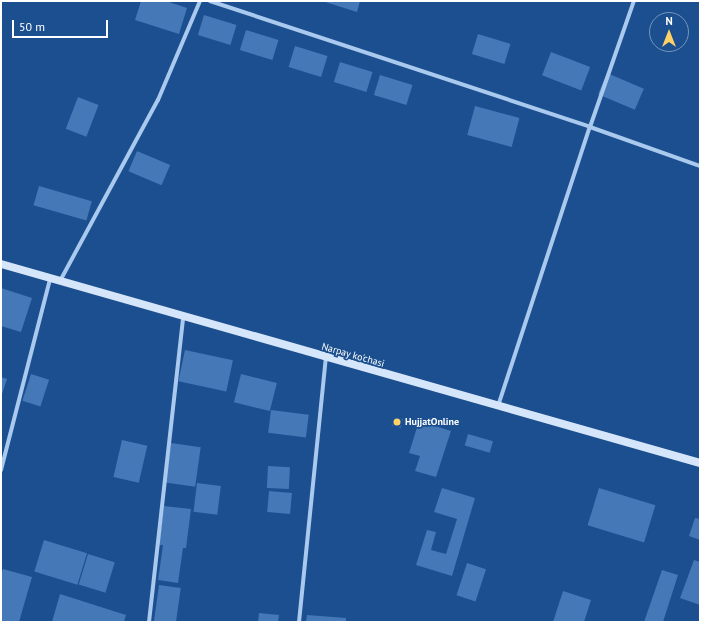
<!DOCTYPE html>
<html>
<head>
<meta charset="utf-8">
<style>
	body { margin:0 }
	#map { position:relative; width:701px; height:623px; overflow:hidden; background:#1b4f8f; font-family:"PT Sans",sans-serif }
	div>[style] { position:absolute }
	.building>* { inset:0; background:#4478b7; transform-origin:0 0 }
	.street>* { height:4px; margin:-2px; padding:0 2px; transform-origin:2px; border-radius:2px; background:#a9c9ee }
	.secondary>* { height:8px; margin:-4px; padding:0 4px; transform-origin:4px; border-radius:4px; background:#d6e6fa }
	.dots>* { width:11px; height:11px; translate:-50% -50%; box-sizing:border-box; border:2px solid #1b4f8f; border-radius:50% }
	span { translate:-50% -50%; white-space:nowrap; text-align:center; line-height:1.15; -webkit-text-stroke:3.5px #1b4f8f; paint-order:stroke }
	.street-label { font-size:10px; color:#fff }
	.poi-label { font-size:10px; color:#fff; font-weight:700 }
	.left { translate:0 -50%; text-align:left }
	.frame { position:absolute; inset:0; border:2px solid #fff; pointer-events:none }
	.north { position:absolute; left:649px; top:12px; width:40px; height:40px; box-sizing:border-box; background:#1b4f8f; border:1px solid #7695bc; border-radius:50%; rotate:0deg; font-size:11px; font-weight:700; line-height:16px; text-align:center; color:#fff }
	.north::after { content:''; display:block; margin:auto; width:14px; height:18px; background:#ffd166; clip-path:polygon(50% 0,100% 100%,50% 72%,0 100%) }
	.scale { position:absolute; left:12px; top:20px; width:96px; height:18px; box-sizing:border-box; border:2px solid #fff; border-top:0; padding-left:5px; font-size:12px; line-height:14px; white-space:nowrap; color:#fff; -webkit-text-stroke:3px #1b4f8f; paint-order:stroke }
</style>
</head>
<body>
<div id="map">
	<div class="building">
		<div style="clip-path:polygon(141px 1px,166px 1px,187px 8px,179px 34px,135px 20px)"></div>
		<div style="clip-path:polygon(322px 1px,360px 1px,357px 12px)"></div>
		<div style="left:204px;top:15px;width:34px;height:21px;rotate:17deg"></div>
		<div style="left:246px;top:30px;width:34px;height:21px;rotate:17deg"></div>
		<div style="left:478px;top:34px;width:34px;height:21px;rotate:17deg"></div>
		<div style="left:295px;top:46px;width:34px;height:22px;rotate:17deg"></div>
		<div style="left:551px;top:52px;width:42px;height:25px;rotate:21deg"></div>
		<div style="left:340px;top:62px;width:34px;height:21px;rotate:17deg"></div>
		<div style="left:607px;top:73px;width:40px;height:23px;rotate:23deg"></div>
		<div style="left:380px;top:75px;width:34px;height:21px;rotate:17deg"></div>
		<div style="left:78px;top:97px;width:22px;height:34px;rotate:21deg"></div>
		<div style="left:475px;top:106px;width:46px;height:30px;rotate:15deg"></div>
		<div style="left:137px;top:151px;width:36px;height:22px;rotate:23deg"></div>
		<div style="left:39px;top:186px;width:55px;height:20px;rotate:16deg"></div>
		<div style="clip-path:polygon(1px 288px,32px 298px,21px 332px,1px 326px)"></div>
		<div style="left:185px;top:350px;width:49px;height:32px;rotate:12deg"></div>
		<div style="left:31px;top:374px;width:19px;height:28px;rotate:18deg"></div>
		<div style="left:241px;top:374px;width:37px;height:29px;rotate:14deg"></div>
		<div style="clip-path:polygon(1px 377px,7px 379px,1px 397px)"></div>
		<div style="left:271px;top:410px;width:38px;height:23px;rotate:7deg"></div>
		<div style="left:394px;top:417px;width:9px;height:9px;rotate:13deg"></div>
		<div style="clip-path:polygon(419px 421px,451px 431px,436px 477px,415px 471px,420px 456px,409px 453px)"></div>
		<div style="left:468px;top:434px;width:26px;height:12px;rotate:16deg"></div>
		<div style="left:122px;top:440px;width:26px;height:38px;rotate:13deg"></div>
		<div style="left:171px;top:443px;width:30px;height:40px;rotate:8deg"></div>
		<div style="left:268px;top:466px;width:22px;height:22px;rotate:3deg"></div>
		<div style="left:197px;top:483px;width:24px;height:29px;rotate:7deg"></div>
		<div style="clip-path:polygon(442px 488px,475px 498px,452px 576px,416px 565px,427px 530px,436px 532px,431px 550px,446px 554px,457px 519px,434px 512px)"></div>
		<div style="left:599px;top:488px;width:59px;height:39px;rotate:17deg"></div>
		<div style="left:269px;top:491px;width:23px;height:21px;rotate:5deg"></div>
		<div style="clip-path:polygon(164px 506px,191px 509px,186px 548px,183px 548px,178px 583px,158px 580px,163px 545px,159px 545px)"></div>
		<div style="clip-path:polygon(695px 518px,700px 519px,700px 540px,689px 536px)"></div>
		<div style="left:44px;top:540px;width:45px;height:33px;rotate:17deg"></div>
		<div style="left:88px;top:554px;width:28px;height:32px;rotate:17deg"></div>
		<div style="clip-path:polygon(694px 560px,700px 562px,700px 605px,680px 598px)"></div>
		<div style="left:467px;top:563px;width:20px;height:34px;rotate:18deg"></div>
		<div style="clip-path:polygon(3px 569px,32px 577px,19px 622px,1px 622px,1px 574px)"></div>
		<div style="clip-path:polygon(662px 570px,678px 575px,663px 622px,644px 622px)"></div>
		<div style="left:159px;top:585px;width:22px;height:37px;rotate:8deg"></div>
		<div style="clip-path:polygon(563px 591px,591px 600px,584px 622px,553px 622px)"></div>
		<div style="clip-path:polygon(60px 594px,126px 615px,124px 622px,52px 622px)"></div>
		<div style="clip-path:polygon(259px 613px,279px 615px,278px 622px,258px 622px)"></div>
		<div style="clip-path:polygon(307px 615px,346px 618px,346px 622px,306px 622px)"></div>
	</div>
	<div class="street">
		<div style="left:210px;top:1px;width:400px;rotate:18.3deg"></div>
		<div style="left:590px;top:127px;width:117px;rotate:19.5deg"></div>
		<div style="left:60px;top:281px;width:206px;rotate:-61.6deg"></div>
		<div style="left:158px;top:100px;width:108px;rotate:-67deg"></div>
		<div style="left:498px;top:406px;width:294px;rotate:-71.8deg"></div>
		<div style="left:590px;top:127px;width:133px;rotate:-70.8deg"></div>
		<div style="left:1px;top:470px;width:197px;rotate:-75.6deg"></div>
		<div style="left:149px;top:622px;width:307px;rotate:-83.6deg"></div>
		<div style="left:299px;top:622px;width:266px;rotate:-84.2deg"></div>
	</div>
	<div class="secondary">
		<div style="left:1px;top:264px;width:727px;rotate:15.89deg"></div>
	</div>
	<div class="dots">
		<div style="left:397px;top:422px;background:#ffd166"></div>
	</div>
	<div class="street-label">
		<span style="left:353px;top:355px;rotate:16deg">Narpay ko'chasi</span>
	</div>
	<div class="poi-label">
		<span class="left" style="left:405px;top:422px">HujjatOnline</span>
	</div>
	<div class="frame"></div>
	<div class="north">N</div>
	<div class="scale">50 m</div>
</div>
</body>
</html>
